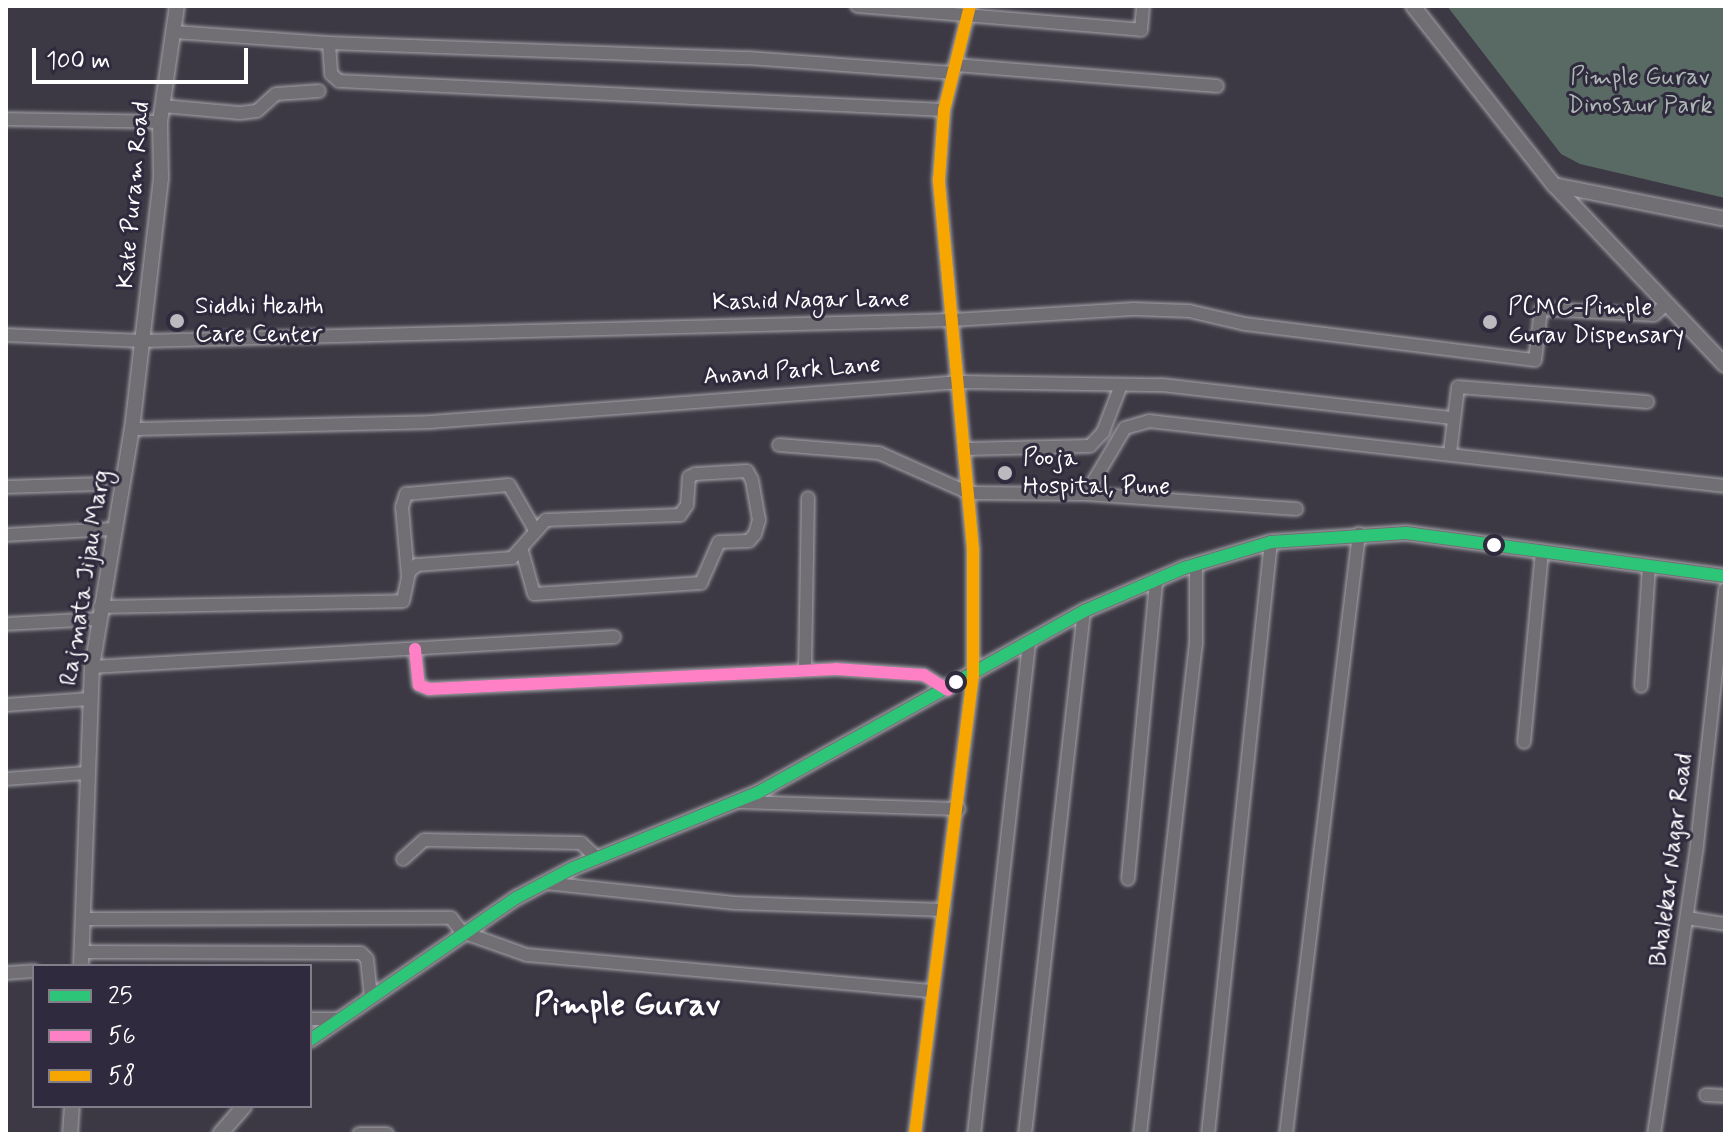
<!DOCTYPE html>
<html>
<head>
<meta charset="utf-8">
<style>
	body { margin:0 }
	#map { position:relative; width:1731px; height:1140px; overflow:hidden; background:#3c3944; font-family:Mynerve,sans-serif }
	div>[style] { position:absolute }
	.green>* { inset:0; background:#596963 }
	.roads { filter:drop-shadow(0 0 2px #a7a6ab) drop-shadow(0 0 2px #a7a6ab) }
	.minor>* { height:12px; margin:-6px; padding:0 6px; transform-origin:6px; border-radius:6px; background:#716f74 }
	.tertiary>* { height:14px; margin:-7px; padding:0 7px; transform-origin:7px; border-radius:7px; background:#716f74 }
	.bus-1>* { height:12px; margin:-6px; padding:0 6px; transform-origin:6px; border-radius:6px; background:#2dc577 }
	.bus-2>* { height:12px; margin:-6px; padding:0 6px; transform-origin:6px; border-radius:6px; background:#ff80c5 }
	.bus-3>* { height:12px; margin:-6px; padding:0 6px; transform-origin:6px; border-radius:6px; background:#f7a600 }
	.dots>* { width:22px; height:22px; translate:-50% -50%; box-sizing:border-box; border:4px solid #2f2a3d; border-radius:50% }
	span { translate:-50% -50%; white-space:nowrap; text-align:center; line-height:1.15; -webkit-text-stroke:6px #2f2a3d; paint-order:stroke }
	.park-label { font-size:24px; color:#aeb8b4 }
	.street-label { font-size:24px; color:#fff }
	.poi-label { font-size:24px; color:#fff }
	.left { translate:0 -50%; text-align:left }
	.district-label { font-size:32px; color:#fff; font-weight:700 }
	.frame { position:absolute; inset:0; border:8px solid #fff; pointer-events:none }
	.legend { position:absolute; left:32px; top:964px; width:280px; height:144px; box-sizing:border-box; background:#2f2a3d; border:2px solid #827f8b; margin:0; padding:10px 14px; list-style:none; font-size:24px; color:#fff }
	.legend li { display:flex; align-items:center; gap:16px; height:40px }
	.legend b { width:40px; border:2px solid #827f8b }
	.scale { position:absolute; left:32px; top:48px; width:216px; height:36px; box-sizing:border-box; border:4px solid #fff; border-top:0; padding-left:10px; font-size:24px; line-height:28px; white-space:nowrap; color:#fff; -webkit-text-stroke:6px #2f2a3d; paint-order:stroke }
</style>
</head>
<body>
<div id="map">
	<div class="green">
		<div style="clip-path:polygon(1447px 6px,1725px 6px,1725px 198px,1580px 164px,1561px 154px)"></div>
	</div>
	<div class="roads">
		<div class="minor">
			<div style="left:857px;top:6px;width:285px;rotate:4.8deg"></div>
			<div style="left:1141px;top:30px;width:24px;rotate:-85deg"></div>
			<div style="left:174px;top:32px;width:155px;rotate:4.1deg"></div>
			<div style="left:329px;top:43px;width:31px;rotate:86deg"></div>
			<div style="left:331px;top:74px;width:11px;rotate:41deg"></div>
			<div style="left:339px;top:81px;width:606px;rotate:2.74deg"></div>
			<div style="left:329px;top:43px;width:419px;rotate:2.1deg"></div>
			<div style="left:748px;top:58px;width:206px;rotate:4.2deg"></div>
			<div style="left:955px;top:65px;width:263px;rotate:4.6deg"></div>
			<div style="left:163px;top:106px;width:77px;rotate:5.2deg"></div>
			<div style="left:240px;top:113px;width:17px;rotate:-7deg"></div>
			<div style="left:257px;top:111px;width:25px;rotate:-42deg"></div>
			<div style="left:276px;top:94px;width:43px;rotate:-4deg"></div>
			<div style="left:6px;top:119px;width:154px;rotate:1.1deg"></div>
			<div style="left:6px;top:335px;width:136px;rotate:2.5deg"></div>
			<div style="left:142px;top:341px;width:811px;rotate:-1.48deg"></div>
			<div style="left:953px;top:320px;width:181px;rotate:-3.5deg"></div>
			<div style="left:1134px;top:309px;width:55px;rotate:2.1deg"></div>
			<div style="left:1189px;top:311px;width:57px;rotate:13.1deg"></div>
			<div style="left:1245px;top:324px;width:292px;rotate:7.1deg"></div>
			<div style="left:1535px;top:360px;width:51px;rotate:-83.3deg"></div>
			<div style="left:1541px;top:309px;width:113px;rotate:3deg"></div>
			<div style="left:1654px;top:315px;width:16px;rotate:-43deg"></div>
			<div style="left:132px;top:429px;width:298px;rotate:-1.3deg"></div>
			<div style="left:430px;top:422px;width:533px;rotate:-4.31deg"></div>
			<div style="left:961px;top:382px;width:201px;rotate:0.9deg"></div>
			<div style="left:1162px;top:385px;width:293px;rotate:6.5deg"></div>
			<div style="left:779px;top:445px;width:100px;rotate:4.6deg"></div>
			<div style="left:879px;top:453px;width:98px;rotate:24deg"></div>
			<div style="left:969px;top:493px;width:117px;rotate:0.5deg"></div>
			<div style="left:1086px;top:494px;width:77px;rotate:-59.4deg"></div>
			<div style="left:1125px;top:428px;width:25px;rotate:-16deg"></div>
			<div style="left:1149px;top:421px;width:580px;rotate:6.44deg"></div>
			<div style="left:966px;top:449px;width:124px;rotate:-1.4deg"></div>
			<div style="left:1090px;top:446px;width:19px;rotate:-47deg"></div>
			<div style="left:1103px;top:432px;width:50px;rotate:-69deg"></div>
			<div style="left:1450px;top:453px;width:66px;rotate:-83.1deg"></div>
			<div style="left:1458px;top:387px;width:190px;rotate:4.5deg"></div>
			<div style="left:6px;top:487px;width:94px;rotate:-1.8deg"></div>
			<div style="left:1086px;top:494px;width:211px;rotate:4.1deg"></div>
			<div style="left:6px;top:535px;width:106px;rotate:-3.2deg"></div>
			<div style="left:408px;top:577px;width:70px;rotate:-94.9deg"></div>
			<div style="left:402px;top:507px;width:14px;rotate:-73deg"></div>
			<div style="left:406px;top:494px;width:103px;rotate:-5deg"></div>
			<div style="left:509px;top:485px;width:52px;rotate:60deg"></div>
			<div style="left:100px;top:607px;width:303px;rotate:-1.1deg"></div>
			<div style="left:403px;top:601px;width:30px;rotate:-78deg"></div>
			<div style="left:409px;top:572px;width:11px;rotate:-41deg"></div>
			<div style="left:417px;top:565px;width:95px;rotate:-4.2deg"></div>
			<div style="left:512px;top:558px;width:51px;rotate:-48.2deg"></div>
			<div style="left:546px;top:520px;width:134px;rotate:-2.1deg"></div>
			<div style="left:680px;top:515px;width:12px;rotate:-55deg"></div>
			<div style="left:687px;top:505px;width:28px;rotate:-86deg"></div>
			<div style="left:689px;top:477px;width:7px;rotate:-27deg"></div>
			<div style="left:695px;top:474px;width:52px;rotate:-3.3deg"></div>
			<div style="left:747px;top:471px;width:10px;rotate:61deg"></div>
			<div style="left:752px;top:480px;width:41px;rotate:80.1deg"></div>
			<div style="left:759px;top:520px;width:15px;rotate:106deg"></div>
			<div style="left:755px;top:534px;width:9px;rotate:131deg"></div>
			<div style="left:749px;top:541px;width:30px;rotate:178deg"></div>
			<div style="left:719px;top:542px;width:45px;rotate:113.7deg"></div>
			<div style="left:701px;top:583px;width:167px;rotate:176.2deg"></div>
			<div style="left:534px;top:594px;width:45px;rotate:-105.6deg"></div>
			<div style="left:6px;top:624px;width:92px;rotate:-3.1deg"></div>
			<div style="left:415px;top:649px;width:36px;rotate:84deg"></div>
			<div style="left:419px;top:685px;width:11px;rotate:22deg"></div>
			<div style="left:429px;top:689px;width:407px;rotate:-2.8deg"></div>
			<div style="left:836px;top:669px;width:88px;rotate:3.9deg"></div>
			<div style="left:924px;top:675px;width:28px;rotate:32deg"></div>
			<div style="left:92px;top:667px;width:523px;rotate:-3.29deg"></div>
			<div style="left:805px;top:670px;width:172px;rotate:-89deg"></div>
			<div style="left:1641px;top:686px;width:121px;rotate:-86.2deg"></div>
			<div style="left:6px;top:705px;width:83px;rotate:-4.1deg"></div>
			<div style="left:1524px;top:742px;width:192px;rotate:-84.6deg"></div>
			<div style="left:6px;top:779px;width:80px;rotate:-4.3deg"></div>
			<div style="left:738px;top:802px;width:221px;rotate:1.8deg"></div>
			<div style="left:403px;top:859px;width:28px;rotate:-42deg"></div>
			<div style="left:424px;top:840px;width:157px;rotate:1.1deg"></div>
			<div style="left:581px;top:843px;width:22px;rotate:43deg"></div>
			<div style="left:1128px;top:879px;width:299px;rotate:-84.6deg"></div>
			<div style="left:545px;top:883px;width:191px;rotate:6deg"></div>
			<div style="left:735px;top:903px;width:209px;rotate:1.9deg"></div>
			<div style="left:1687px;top:918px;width:38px;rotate:9deg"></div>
			<div style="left:84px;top:919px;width:367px;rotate:-0.2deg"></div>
			<div style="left:451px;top:918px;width:18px;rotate:52deg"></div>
			<div style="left:462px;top:932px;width:69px;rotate:19.5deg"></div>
			<div style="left:527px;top:955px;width:408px;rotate:5.1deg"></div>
			<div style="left:82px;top:952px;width:279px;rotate:0.2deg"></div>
			<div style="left:361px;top:953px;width:8px;rotate:45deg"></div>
			<div style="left:367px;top:959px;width:37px;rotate:84deg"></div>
			<div style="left:6px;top:973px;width:28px;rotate:-4deg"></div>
			<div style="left:310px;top:1019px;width:27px"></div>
			<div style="left:1706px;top:1095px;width:19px;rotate:3deg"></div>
			<div style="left:359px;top:1134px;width:28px"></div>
			<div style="left:915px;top:1134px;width:462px;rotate:-82.8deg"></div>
			<div style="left:973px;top:676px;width:127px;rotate:-90deg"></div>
			<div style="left:973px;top:549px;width:371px;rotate:-95.3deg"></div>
			<div style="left:939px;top:180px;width:70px;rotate:-85.9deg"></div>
			<div style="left:944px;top:110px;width:107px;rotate:-76deg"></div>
			<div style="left:974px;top:1134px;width:494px;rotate:-83.6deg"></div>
			<div style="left:1025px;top:1134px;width:526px;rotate:-83.56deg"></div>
			<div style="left:1140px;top:1134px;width:493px;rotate:-83.5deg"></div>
			<div style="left:1196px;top:644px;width:80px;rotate:-90deg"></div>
			<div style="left:1208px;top:1134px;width:595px;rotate:-83.93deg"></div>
			<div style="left:1286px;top:1134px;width:605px;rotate:-83.07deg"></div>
			<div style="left:1654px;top:1134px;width:292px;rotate:-81.5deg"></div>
			<div style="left:1697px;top:845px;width:257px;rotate:-83.7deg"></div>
		</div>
		<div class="tertiary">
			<div style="left:1413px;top:6px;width:228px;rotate:51.8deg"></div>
			<div style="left:1554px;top:185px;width:248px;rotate:46.5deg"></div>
			<div style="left:1554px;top:185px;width:174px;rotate:11.2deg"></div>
			<div style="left:81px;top:966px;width:299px;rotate:-87.9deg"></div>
			<div style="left:92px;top:667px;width:241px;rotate:-80.5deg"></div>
			<div style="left:132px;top:429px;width:253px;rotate:-83.4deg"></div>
			<div style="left:161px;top:178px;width:56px;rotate:-91deg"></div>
			<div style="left:160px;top:122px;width:117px;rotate:-81.7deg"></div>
			<div style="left:310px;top:1040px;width:250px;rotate:-34.6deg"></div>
			<div style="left:516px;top:898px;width:64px;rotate:-27.8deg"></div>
			<div style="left:573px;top:868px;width:199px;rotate:-22.2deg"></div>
			<div style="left:757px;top:793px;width:374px;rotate:-29.1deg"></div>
			<div style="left:1084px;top:611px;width:109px;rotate:-23.3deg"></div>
			<div style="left:1184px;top:568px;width:91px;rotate:-16.6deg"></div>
			<div style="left:1271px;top:542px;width:135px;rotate:-3.8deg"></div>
			<div style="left:1406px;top:533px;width:322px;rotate:7.7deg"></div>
			<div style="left:70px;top:1134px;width:28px;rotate:-86deg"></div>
			<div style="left:220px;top:1134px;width:37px;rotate:-49deg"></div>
		</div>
	</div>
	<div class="bus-1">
		<div style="left:310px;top:1040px;width:250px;rotate:-34.6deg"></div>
		<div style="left:516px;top:898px;width:64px;rotate:-27.8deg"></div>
		<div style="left:573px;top:868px;width:199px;rotate:-22.2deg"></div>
		<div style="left:757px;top:793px;width:374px;rotate:-29.1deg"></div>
		<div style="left:1084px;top:611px;width:109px;rotate:-23.3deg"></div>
		<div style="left:1184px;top:568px;width:91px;rotate:-16.6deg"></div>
		<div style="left:1271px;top:542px;width:135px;rotate:-3.8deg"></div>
		<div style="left:1406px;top:533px;width:322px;rotate:7.7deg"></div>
	</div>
	<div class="bus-2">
		<div style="left:415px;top:649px;width:36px;rotate:84deg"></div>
		<div style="left:419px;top:685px;width:11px;rotate:22deg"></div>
		<div style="left:429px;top:689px;width:407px;rotate:-2.8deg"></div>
		<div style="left:836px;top:669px;width:88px;rotate:3.9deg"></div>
		<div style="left:924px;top:675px;width:28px;rotate:32deg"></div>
	</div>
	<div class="bus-3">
		<div style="left:915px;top:1134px;width:462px;rotate:-82.8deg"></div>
		<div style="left:973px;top:676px;width:127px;rotate:-90deg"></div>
		<div style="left:973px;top:549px;width:371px;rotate:-95.3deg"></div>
		<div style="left:939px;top:180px;width:70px;rotate:-85.9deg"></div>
		<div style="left:944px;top:110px;width:107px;rotate:-76deg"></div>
	</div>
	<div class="dots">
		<div style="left:177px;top:321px;background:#bbbabe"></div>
		<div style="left:1490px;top:322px;background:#bbbabe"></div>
		<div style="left:1005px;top:473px;background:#bbbabe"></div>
		<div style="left:1494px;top:545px;background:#fff"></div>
		<div style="left:956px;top:682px;background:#fff"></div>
	</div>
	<div class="park-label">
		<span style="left:1640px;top:92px">Pimple Gurav<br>Dinosaur Park</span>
	</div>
	<div class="street-label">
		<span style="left:134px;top:195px;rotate:-85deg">Kate Puram Road</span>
		<span style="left:811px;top:301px;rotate:-1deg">Kashid Nagar Lane</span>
		<span style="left:792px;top:371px;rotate:-4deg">Anand Park Lane</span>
		<span style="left:86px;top:578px;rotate:-81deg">Rajmata Jijau Marg</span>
		<span style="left:1672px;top:860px;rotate:-83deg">Bhalekar Nagar Road</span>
	</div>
	<div class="poi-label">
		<span class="left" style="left:195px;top:321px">Siddhi Health<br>Care Center</span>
		<span class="left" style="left:1508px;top:322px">PCMC-Pimple<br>Gurav Dispensary</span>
		<span class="left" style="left:1023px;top:473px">Pooja<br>Hospital, Pune</span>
	</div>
	<div class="district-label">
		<span style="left:627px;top:1005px">Pimple Gurav</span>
	</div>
	<div class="frame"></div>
	<ul class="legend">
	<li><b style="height:10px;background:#2dc577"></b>25</li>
	<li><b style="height:10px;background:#ff80c5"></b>56</li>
	<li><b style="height:10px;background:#f7a600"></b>58</li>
	</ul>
	<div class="scale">100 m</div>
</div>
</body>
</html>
